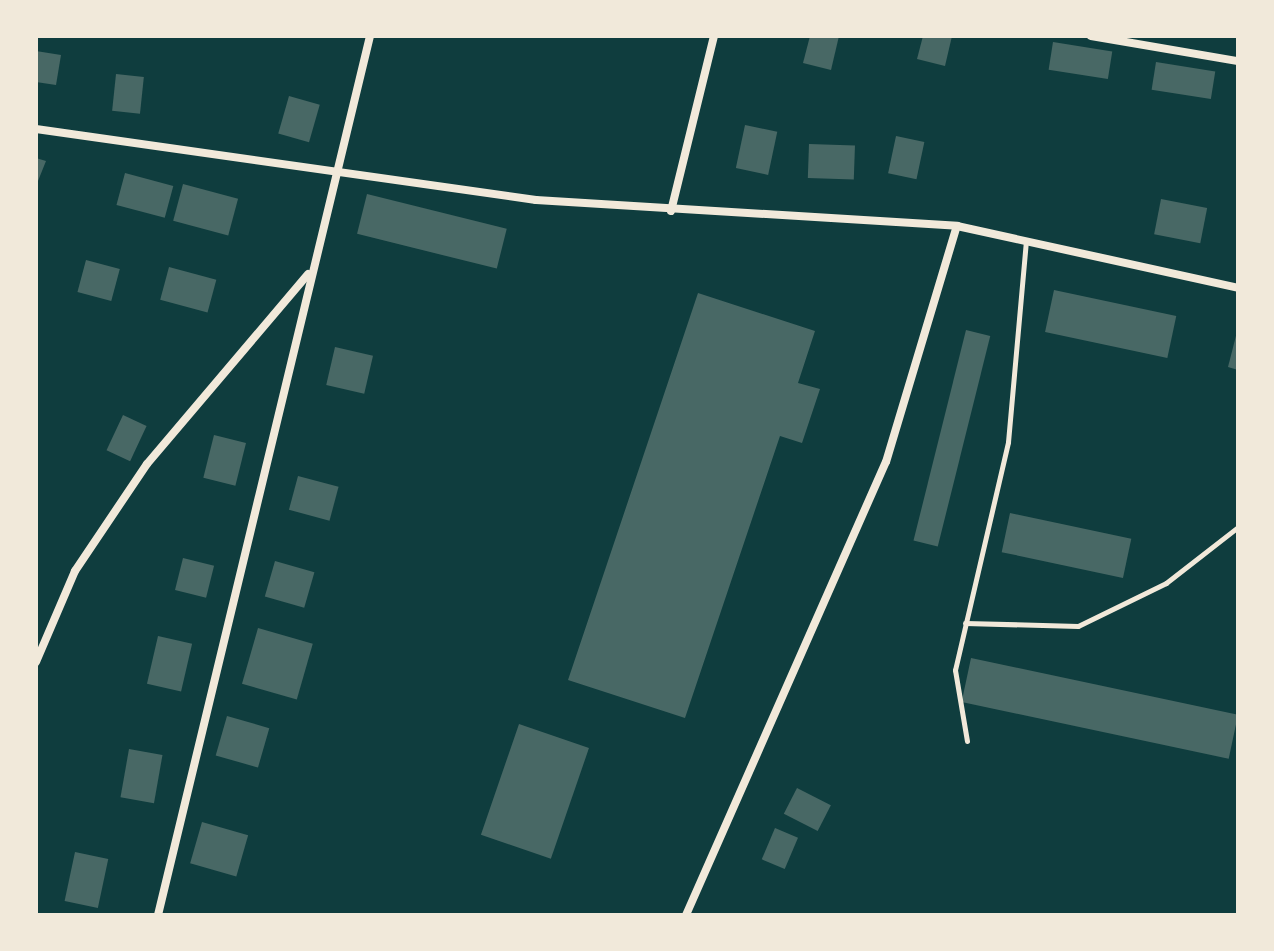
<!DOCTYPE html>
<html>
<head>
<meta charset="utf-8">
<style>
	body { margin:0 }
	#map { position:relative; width:1274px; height:951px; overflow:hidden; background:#0f3d3e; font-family:"PT Sans",sans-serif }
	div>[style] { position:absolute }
	.building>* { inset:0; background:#486865; transform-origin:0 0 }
	.service>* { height:5px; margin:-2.5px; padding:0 2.5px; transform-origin:2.5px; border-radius:2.5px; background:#f1e9da }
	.minor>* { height:8px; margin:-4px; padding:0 4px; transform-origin:4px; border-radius:4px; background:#f1e9da }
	span { translate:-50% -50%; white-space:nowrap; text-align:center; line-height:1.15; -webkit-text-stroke:8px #f1e9da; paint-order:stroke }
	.frame { position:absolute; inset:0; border:38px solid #f1e9da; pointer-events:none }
</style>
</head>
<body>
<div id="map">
	<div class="building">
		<div style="clip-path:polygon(810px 36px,839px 36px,831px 70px,803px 63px)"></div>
		<div style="clip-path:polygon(923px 36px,952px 36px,945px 66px,917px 59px)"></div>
		<div style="left:1053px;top:42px;width:60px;height:28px;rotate:9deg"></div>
		<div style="clip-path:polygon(36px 51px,61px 55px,56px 85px,36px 82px)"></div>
		<div style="left:1156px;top:62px;width:60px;height:28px;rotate:9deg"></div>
		<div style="left:116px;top:74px;width:28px;height:37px;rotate:6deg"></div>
		<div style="left:289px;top:96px;width:32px;height:39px;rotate:16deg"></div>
		<div style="left:745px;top:125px;width:33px;height:44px;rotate:12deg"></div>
		<div style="left:896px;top:136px;width:29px;height:38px;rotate:12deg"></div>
		<div style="left:809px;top:144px;width:46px;height:34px;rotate:2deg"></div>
		<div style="clip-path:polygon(36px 158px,46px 161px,36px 186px)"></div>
		<div style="left:125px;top:173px;width:50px;height:33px;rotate:15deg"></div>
		<div style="left:183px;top:184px;width:57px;height:38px;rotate:15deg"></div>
		<div style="left:367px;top:194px;width:144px;height:41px;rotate:14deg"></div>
		<div style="left:1161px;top:199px;width:47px;height:36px;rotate:11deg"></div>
		<div style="left:86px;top:260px;width:35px;height:33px;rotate:15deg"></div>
		<div style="left:169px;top:267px;width:49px;height:34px;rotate:15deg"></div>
		<div style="left:1054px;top:290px;width:125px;height:43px;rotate:12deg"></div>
		<div style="clip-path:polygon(698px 293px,815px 331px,798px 383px,820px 389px,802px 443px,780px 436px,685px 718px,568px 680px)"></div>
		<div style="clip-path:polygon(1238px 328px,1238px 370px,1228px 367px)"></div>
		<div style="left:966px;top:330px;width:25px;height:217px;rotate:14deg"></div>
		<div style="left:335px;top:347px;width:39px;height:39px;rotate:13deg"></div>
		<div style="left:123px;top:415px;width:26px;height:39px;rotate:25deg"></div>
		<div style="left:214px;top:435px;width:33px;height:44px;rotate:14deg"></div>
		<div style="left:298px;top:476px;width:42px;height:35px;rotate:15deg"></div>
		<div style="left:1010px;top:513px;width:124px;height:40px;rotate:12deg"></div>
		<div style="left:183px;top:558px;width:32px;height:33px;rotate:14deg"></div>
		<div style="left:275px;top:561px;width:41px;height:37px;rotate:16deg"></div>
		<div style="left:258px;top:628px;width:57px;height:58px;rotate:16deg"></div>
		<div style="left:158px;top:636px;width:35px;height:49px;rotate:13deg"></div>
		<div style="left:971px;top:658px;width:273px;height:45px;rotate:12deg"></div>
		<div style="left:227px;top:716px;width:44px;height:41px;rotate:16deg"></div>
		<div style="left:519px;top:724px;width:74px;height:117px;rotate:19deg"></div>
		<div style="left:129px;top:749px;width:34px;height:49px;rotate:10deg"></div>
		<div style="left:797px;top:788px;width:38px;height:29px;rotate:27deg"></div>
		<div style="left:202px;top:822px;width:48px;height:43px;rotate:16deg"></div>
		<div style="left:775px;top:828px;width:25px;height:34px;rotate:23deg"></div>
		<div style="left:75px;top:852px;width:34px;height:50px;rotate:12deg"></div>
	</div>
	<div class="service">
		<div style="left:965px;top:623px;width:113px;rotate:1.5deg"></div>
		<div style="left:1078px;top:626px;width:98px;rotate:-26deg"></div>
		<div style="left:1166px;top:583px;width:91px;rotate:-37.9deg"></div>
		<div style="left:967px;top:741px;width:72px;rotate:-99.6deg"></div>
		<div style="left:955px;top:670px;width:234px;rotate:-76.9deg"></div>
		<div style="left:1008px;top:442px;width:201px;rotate:-84.9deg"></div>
	</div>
	<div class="minor">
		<div style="left:1091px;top:36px;width:149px;rotate:9.7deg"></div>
		<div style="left:36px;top:129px;width:505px;rotate:8.08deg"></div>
		<div style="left:536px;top:200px;width:422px;rotate:3.5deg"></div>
		<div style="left:957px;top:226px;width:288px;rotate:12.4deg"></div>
		<div style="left:671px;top:211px;width:180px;rotate:-76.2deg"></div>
		<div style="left:36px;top:662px;width:99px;rotate:-66.8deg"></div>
		<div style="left:75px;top:571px;width:129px;rotate:-56.1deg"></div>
		<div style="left:147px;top:464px;width:249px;rotate:-49.7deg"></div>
		<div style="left:158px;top:915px;width:904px;rotate:-76.44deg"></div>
		<div style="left:686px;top:915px;width:495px;rotate:-66.2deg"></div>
		<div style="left:886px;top:462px;width:246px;rotate:-73.3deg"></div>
	</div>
	<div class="frame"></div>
</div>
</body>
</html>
